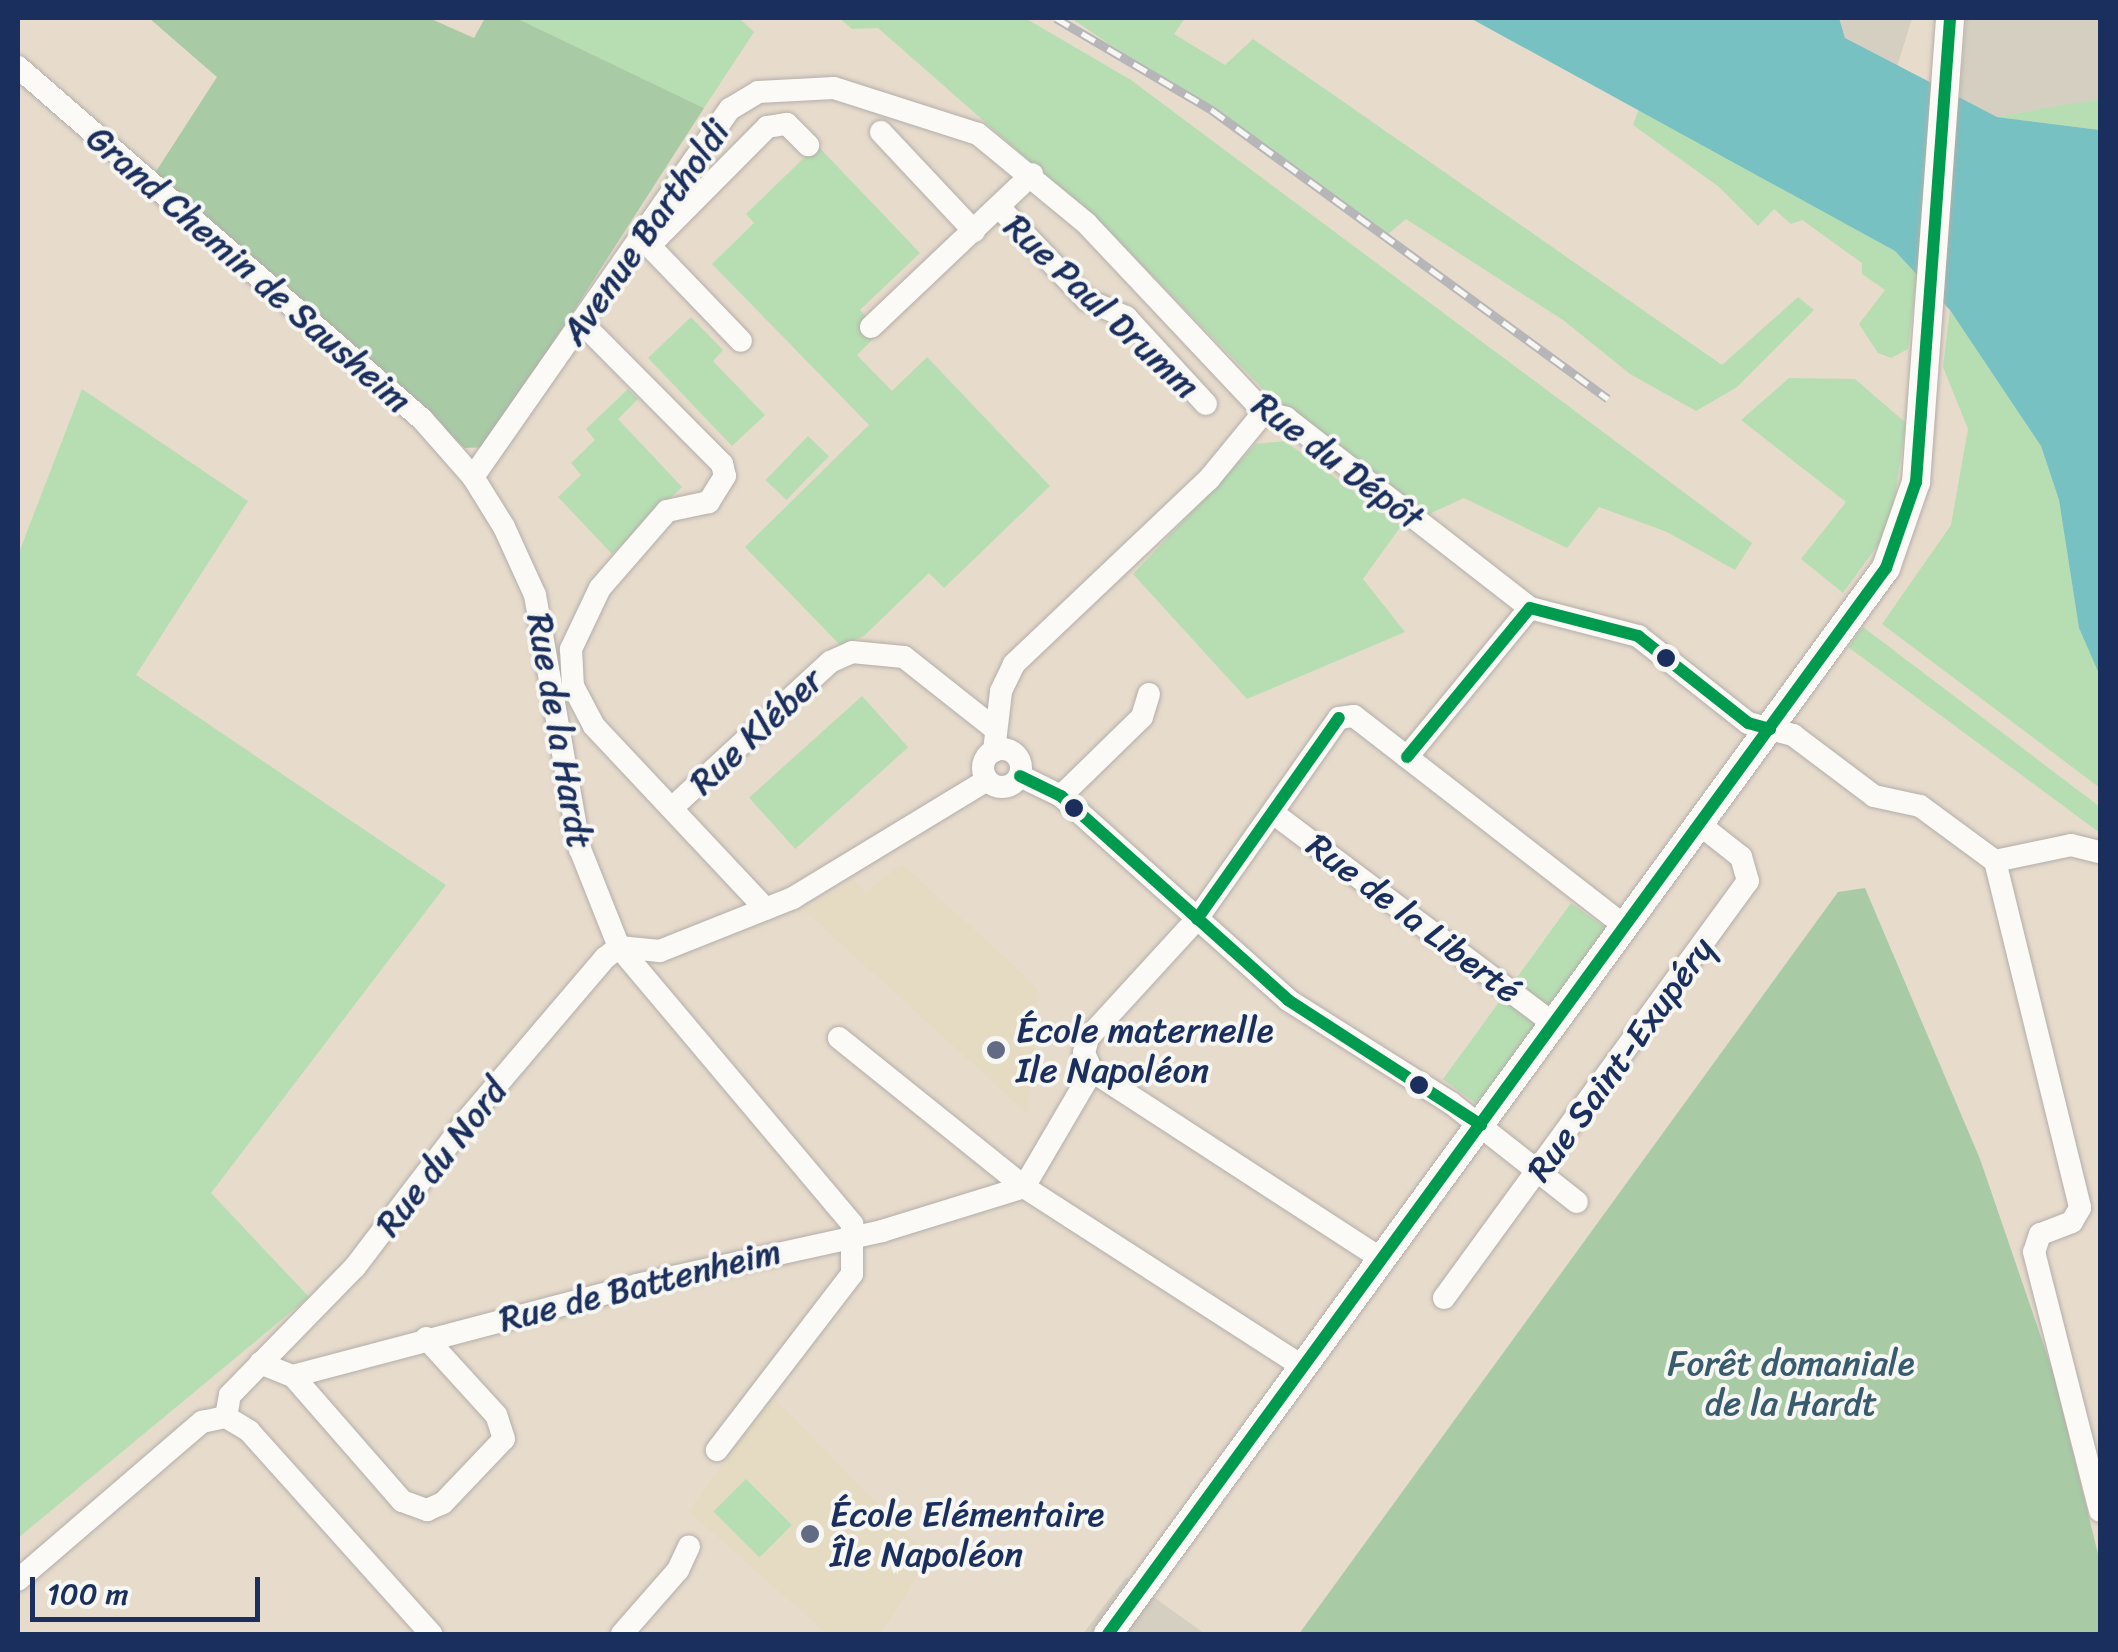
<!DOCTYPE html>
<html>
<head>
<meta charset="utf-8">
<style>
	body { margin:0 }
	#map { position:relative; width:2118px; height:1652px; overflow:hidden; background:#e7dbcc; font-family:Sriracha,sans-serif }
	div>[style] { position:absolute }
	.built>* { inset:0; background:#e5dbc2 }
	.industrial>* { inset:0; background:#d5cfc1 }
	.green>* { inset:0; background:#b7deb3; transform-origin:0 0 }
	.forest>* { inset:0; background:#a8cba6 }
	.water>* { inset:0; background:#77c1c2 }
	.roads { filter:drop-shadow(0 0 2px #b3aea9) drop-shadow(0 0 2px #b3aea9) }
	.minor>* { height:22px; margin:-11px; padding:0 11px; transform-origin:11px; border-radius:11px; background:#fbfaf7 }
	.minor>.ring { margin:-11px; padding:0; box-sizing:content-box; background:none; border:22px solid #fbfaf7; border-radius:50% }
	.major>* { height:28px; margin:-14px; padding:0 14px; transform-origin:14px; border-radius:14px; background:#fbfaf7 }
	.rail>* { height:9px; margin-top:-4.5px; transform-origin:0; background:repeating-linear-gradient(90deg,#f6f6f2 0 15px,#b6b6b9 0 30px); box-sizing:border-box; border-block:2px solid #b6b6b9 }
	.bus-1>* { height:12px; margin:-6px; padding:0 6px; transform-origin:6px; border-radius:6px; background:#009b4e }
	.dots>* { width:28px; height:28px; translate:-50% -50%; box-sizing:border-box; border:5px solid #f6f6f2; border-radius:50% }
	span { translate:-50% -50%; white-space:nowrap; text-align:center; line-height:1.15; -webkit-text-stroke:8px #f6f6f2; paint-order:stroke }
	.street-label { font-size:35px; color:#1b2f5e }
	.poi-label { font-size:35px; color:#1b2f5e }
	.left { translate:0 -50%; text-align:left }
	.park-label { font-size:35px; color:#385b6e }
	.frame { position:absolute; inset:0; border:20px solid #1b2f5e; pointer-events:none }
	.scale { position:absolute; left:30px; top:1577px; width:230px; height:45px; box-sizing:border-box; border:5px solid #1b2f5e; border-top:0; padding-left:12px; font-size:30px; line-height:35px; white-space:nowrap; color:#1b2f5e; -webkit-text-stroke:8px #f6f6f2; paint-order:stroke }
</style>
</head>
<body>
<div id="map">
	<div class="built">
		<div style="clip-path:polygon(902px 864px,1039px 989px,1028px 1114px,804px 910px,854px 880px,866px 893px)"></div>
		<div style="clip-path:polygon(773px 1397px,929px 1557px,881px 1634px,827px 1634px,688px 1511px)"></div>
	</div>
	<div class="industrial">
		<div style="clip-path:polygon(1839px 18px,1912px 18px,1897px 67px,1845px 38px)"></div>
		<div style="clip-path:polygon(1966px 18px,2100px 18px,2100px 99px,1997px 117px,1960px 99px)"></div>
		<div style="clip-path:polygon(1126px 1577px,1205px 1634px,1083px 1634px)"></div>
	</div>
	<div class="green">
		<div style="clip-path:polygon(516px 18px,739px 18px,754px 32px,704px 108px)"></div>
		<div style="clip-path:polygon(839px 18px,1025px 18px,1131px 80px,1752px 543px,1735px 570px,1667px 532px,1599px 507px,1567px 548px,1464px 498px,1429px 514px,1266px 392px,1109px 231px,878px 28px,852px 29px)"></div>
		<div style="clip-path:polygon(1071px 18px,1185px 18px,1174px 34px,1225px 65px,1253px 39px,1722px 365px,1798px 297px,1814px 310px,1737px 387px,1696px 411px,1630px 374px,1563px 320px,1406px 219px,1387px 235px)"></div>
		<div style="clip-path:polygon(2100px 99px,2100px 130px,1997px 117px,2050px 107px)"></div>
		<div style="clip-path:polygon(1639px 109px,1895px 251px,1917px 274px,1908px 349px,1891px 358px,1878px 353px,1859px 324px,1885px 290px,1862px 274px,1862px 263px,1802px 220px,1791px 224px,1774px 209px,1758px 226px,1719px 187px,1633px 125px)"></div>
		<div style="clip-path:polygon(817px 145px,920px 253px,860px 310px,880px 332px,857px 355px,892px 391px,927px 357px,1050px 486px,944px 588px,929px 573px,864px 636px,841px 646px,745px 547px,869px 425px,712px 264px,754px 223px,746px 214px)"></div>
		<div style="clip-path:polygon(1950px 310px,2015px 399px,2041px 446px,2059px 500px,2079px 628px,2100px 676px,2100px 788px,1882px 624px,1951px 525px,1968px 429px,1943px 367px)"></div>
		<div style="clip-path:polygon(691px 317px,723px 350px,713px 361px,765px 415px,732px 446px,648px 358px)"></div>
		<div style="clip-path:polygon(1789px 378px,1855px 379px,1906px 423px,1893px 509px,1883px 538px,1843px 593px,1801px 559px,1846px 502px,1741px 420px)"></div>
		<div style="clip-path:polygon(82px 389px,248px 501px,136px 675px,446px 885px,211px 1193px,309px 1297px,18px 1538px,18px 555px)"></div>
		<div style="clip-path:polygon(628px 389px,638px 399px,618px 419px,682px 487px,612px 554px,558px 497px,581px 475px,571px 463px,595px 440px,586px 429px)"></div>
		<div style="left:808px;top:436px;width:29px;height:61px;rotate:44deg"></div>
		<div style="clip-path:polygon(1285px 441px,1401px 526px,1363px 579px,1405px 632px,1247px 699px,1133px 574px,1256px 444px)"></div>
		<div style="clip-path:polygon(1863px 627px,2100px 807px,2100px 833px,1848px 647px)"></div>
		<div style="left:862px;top:696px;width:69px;height:152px;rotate:48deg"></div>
		<div style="left:1571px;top:903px;width:44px;height:218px;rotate:36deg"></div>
		<div style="left:746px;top:1479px;width:65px;height:46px;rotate:45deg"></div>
	</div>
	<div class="forest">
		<div style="clip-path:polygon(149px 18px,429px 18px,474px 38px,485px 18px,516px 18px,704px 108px,486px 447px,465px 448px,155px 173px,217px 77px)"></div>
		<div style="clip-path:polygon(1865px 888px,1980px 1159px,2054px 1375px,2100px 1562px,2100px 1634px,1299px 1634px,1838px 892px)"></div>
	</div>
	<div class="water">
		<div style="clip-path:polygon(1470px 18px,1839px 18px,1845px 38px,1997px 117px,2100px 130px,2100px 676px,2079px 628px,2059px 500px,2041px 446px,1950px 310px,1895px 251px)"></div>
	</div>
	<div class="roads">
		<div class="minor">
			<div style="left:18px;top:67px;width:536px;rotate:41.07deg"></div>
			<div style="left:422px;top:419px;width:77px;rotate:48.7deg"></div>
			<div style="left:473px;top:477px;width:59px;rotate:58.2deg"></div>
			<div style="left:504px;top:527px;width:75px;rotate:65.5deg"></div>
			<div style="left:535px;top:595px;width:258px;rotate:80deg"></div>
			<div style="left:580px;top:849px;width:105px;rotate:68.3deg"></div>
			<div style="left:619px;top:947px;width:362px;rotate:49.9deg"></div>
			<div style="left:852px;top:1224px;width:50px;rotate:90deg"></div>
			<div style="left:852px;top:1274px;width:222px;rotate:127.5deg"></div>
			<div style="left:881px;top:132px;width:136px;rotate:46.8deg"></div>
			<div style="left:999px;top:207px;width:128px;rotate:46.6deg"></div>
			<div style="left:1087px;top:300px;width:43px;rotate:23.6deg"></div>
			<div style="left:1126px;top:317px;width:118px;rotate:47.4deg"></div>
			<div style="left:641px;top:237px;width:144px;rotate:46.1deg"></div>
			<div style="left:651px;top:244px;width:165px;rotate:-45.2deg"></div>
			<div style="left:767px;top:127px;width:20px;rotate:-9deg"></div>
			<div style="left:787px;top:124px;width:30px;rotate:45deg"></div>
			<div style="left:582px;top:323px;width:199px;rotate:45.2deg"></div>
			<div style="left:722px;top:464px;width:12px;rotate:76deg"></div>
			<div style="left:725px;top:476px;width:31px;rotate:122deg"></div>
			<div style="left:709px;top:502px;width:43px;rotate:167.9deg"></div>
			<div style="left:667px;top:511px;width:102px;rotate:131deg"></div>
			<div style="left:600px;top:588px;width:68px;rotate:115.4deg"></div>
			<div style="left:571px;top:649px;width:37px;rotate:87deg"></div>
			<div style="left:573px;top:686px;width:45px;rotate:62.3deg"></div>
			<div style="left:594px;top:726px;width:251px;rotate:46.8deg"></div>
			<div style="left:871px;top:327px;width:222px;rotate:-43.5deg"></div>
			<div style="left:473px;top:477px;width:449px;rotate:-55.1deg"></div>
			<div style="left:730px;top:109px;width:33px;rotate:-31deg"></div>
			<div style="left:758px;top:92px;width:76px;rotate:-3deg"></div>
			<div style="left:834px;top:88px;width:151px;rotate:17.7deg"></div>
			<div style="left:978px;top:134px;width:140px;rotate:39.5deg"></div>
			<div style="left:1086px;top:223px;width:260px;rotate:46.7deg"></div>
			<div style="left:1264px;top:412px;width:23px;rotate:15deg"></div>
			<div style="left:1286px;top:418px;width:309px;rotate:37.9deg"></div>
			<div style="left:1530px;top:608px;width:112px;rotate:14.5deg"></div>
			<div style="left:1638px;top:636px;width:140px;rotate:38.3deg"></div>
			<div style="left:1748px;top:723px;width:47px;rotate:14.9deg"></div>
			<div style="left:1793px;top:735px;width:101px;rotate:37deg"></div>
			<div style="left:1874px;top:796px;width:47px;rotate:12.3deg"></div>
			<div style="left:1920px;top:806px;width:93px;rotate:36.3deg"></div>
			<div style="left:1995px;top:861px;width:357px;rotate:76.2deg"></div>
			<div style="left:2080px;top:1208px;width:16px;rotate:120deg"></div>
			<div style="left:2072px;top:1222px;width:34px;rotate:159deg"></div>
			<div style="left:2040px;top:1234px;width:19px;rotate:108deg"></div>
			<div style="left:2034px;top:1252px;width:267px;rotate:75.7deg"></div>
			<div class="ring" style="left:983px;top:749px;width:16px;height:16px"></div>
			<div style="left:994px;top:751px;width:60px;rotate:-83.3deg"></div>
			<div style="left:1001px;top:691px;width:30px;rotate:-64deg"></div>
			<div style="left:1014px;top:664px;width:269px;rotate:-43.5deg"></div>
			<div style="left:1209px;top:479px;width:87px;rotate:-50.6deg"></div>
			<div style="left:1407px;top:757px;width:193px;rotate:-50.5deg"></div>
			<div style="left:1020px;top:776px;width:46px;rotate:26deg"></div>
			<div style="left:1061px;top:796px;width:305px;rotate:41.9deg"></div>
			<div style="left:1288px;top:1000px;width:193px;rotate:32.3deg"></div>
			<div style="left:1451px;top:1103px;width:160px;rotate:38.2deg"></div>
			<div style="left:1061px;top:796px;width:113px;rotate:-44.3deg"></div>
			<div style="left:1142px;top:717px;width:24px;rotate:-73deg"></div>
			<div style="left:673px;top:807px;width:214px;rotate:-42.7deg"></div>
			<div style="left:830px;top:662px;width:24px;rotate:-24deg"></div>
			<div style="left:852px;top:652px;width:52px;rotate:5.5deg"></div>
			<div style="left:904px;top:657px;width:115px;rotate:38.3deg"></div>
			<div style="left:1273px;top:813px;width:351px;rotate:36.9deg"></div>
			<div style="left:1995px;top:861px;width:78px;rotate:-11.9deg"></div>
			<div style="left:2071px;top:845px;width:30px;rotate:14deg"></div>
			<div style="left:839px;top:1038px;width:238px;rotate:38.8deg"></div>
			<div style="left:1024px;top:1187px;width:134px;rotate:-59.6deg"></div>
			<div style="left:1092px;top:1071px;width:20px;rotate:-114deg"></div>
			<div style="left:1084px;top:1053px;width:16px;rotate:-75deg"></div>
			<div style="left:1088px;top:1038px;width:161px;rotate:-47.5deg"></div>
			<div style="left:1197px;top:919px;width:246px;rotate:-54.8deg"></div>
			<div style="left:1339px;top:718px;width:15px;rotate:-8deg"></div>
			<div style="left:1354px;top:716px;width:344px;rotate:37.8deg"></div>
			<div style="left:1092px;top:1071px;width:345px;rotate:33deg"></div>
			<div style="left:1444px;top:1298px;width:516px;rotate:-53.91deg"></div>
			<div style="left:1748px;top:881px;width:25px;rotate:-106deg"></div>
			<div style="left:1741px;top:857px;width:53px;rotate:-141.8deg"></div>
			<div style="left:260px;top:1363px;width:35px;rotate:22deg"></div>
			<div style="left:293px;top:1376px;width:356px;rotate:-14.8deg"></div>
			<div style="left:637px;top:1285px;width:251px;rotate:-12.4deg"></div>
			<div style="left:882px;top:1231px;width:149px;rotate:-17.2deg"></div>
			<div style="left:1024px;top:1187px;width:332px;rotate:32.8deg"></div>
			<div style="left:293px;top:1376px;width:166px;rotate:48.9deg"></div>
			<div style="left:402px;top:1501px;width:27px;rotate:20deg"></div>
			<div style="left:427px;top:1510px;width:17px;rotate:-24deg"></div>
			<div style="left:443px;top:1503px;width:88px;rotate:-46.4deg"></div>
			<div style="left:504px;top:1439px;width:25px;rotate:-108deg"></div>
			<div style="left:496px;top:1415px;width:104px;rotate:-132.3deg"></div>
			<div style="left:226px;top:1417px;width:22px;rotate:-80deg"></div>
			<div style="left:230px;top:1395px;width:179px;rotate:-45.7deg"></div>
			<div style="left:355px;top:1267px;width:185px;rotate:-52.7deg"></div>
			<div style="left:467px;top:1120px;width:213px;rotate:-49.6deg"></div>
			<div style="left:605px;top:958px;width:18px;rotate:-38deg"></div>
			<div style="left:619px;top:947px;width:41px;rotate:5.6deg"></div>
			<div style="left:660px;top:951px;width:143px;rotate:-21.7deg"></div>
			<div style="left:793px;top:898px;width:227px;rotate:-31.3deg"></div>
			<div style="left:18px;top:1580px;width:243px;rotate:-40.7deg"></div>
			<div style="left:202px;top:1422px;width:25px;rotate:-12deg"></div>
			<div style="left:226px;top:1417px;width:27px;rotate:31deg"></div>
			<div style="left:249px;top:1431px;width:273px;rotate:48.1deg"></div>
			<div style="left:622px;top:1634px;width:85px;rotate:-48.8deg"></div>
			<div style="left:678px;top:1570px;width:26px;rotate:-65deg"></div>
		</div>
		<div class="major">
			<div style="left:1108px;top:1634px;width:1320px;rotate:-53.88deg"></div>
			<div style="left:1886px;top:568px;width:91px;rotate:-70.8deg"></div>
			<div style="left:1916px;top:482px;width:465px;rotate:-85.8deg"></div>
		</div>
	</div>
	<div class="rail">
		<div style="left:1056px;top:18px;width:181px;rotate:30.5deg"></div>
		<div style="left:1212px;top:110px;width:490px;rotate:36.1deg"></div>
	</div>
	<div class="bus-1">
		<div style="left:1530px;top:608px;width:112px;rotate:14.5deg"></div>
		<div style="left:1638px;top:636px;width:140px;rotate:38.3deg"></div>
		<div style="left:1748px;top:723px;width:23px;rotate:15deg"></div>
		<div style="left:1407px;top:757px;width:193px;rotate:-50.5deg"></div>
		<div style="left:1020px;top:776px;width:46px;rotate:26deg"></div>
		<div style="left:1061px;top:796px;width:305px;rotate:41.9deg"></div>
		<div style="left:1288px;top:1000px;width:230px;rotate:32.9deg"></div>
		<div style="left:1197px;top:919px;width:246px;rotate:-54.8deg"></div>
		<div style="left:1108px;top:1634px;width:1320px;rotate:-53.88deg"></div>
		<div style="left:1886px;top:568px;width:91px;rotate:-70.8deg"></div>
		<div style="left:1916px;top:482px;width:465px;rotate:-85.8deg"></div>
	</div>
	<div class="dots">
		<div style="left:1666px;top:658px;background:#1b2f5e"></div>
		<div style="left:1074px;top:808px;background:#1b2f5e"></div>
		<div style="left:996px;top:1050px;background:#626b84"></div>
		<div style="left:1419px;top:1085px;background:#1b2f5e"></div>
		<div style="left:810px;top:1534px;background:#626b84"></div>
	</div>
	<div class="street-label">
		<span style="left:645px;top:232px;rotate:-55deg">Avenue Bartholdi</span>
		<span style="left:249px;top:269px;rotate:41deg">Grand Chemin de Sausheim</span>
		<span style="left:1102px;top:306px;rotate:43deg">Rue Paul Drumm</span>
		<span style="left:1338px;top:461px;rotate:37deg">Rue du Dépôt</span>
		<span style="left:560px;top:731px;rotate:80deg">Rue de la Hardt</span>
		<span style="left:756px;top:731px;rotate:-43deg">Rue Kléber</span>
		<span style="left:1414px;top:918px;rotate:37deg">Rue de la Liberté</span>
		<span style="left:1620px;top:1059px;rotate:-54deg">Rue Saint-Exupéry</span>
		<span style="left:441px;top:1157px;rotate:-52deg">Rue du Nord</span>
		<span style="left:640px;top:1285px;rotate:-14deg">Rue de Battenheim</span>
	</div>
	<div class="poi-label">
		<span class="left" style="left:1016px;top:1050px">École maternelle<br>Ile Napoléon</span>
		<span class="left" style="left:830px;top:1534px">École Elémentaire<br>Île Napoléon</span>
	</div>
	<div class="park-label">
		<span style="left:1791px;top:1383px">Forêt domaniale<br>de la Hardt</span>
	</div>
	<div class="frame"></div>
	<div class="scale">100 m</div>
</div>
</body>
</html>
